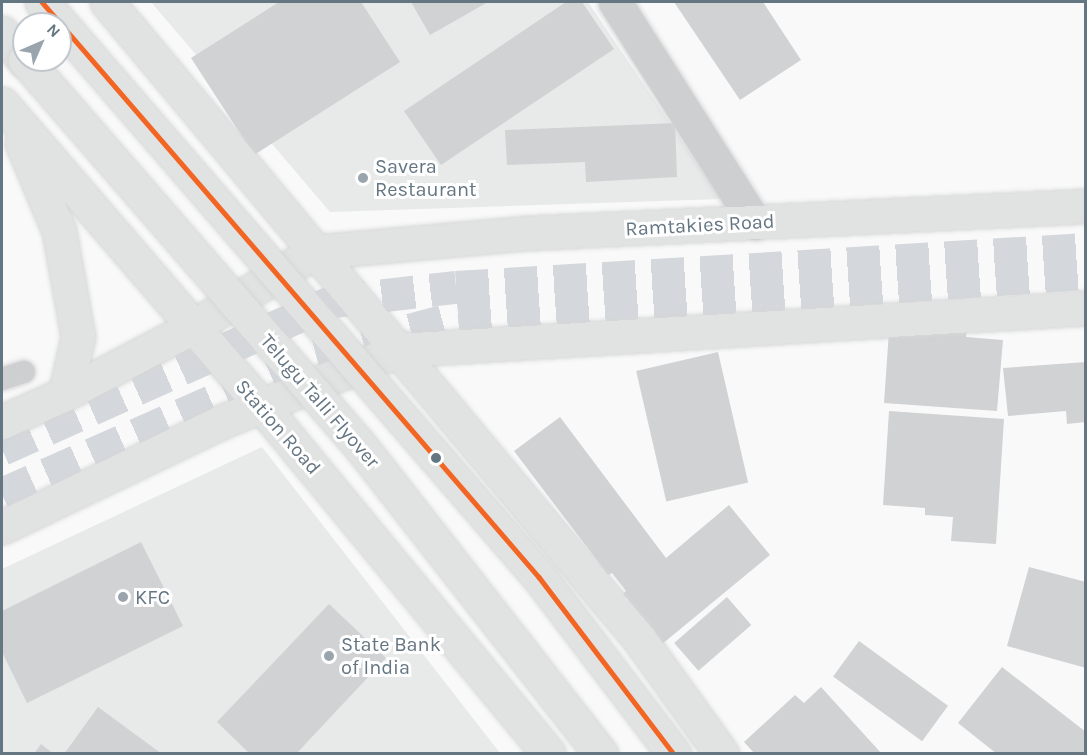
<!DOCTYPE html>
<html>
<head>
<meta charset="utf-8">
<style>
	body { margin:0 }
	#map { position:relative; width:1087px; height:755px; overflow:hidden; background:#f9f9f9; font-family:Karla,sans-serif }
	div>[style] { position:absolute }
	.built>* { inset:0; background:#e8e9e9 }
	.building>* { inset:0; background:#d0d2d3; transform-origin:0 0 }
	.primary-tunnel>* { height:33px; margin-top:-16.5px; transform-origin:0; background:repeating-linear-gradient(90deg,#d4d8dc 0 33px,transparent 0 49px) }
	.roads { filter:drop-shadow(0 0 2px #d5d6d7) drop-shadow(0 0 2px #d5d6d7) }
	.lane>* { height:22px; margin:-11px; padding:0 11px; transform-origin:11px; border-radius:11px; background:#cecfd0 }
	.street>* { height:33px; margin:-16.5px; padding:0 16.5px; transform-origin:16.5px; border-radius:16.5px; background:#cecfd0 }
	.primary>* { height:33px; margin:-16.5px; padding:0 16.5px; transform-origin:16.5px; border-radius:16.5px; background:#e1e2e2 }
	.bridges { filter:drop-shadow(0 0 2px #d5d6d7) drop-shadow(0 0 2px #d5d6d7) }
	.primary-bridge>* { height:33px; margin:-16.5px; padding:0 16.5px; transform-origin:16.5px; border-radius:16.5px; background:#e1e2e2 }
	.bus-1>* { height:4.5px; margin:-2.25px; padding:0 2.25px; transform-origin:2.25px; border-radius:2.25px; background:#f26522 }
	.dots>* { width:16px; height:16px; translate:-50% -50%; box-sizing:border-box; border:3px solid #fff; border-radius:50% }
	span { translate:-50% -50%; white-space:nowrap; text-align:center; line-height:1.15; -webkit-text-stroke:6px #fff; paint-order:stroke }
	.poi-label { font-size:20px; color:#657683 }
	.left { translate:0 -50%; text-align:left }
	.street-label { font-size:20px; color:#657683 }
	.frame { position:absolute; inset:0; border:3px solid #657683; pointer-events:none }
	.north { position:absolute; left:12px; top:12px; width:60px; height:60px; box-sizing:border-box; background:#fff; border:2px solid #c1c8cd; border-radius:50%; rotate:45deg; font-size:16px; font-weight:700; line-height:24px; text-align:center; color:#657683 }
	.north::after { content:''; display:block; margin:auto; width:21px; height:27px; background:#99a4ac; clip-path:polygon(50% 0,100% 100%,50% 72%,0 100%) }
</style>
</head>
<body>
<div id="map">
	<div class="built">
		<div style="clip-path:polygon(151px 2px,588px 2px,721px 199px,330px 212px)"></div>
		<div style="clip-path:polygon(262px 447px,500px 753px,2px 753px,2px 569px)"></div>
	</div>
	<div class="building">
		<div style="clip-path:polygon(279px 2px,361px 2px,400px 62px,254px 155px,191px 58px)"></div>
		<div style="clip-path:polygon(411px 2px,488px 2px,430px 35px)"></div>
		<div style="clip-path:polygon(566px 2px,582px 2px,614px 49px,441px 165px,404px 111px)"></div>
		<div style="clip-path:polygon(674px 2px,763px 2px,801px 60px,740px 100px)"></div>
		<div style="clip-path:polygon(675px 123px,677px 177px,586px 182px,585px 162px,507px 165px,505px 130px)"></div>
		<div style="clip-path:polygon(967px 324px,966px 337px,1003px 340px,997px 411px,884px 403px,889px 331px)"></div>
		<div style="left:718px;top:352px;width:134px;height:84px;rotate:77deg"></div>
		<div style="clip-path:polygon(1086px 362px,1086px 422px,1067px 424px,1066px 411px,1008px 416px,1003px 368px)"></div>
		<div style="clip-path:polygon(889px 411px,1004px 419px,996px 544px,951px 541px,953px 517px,925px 515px,925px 508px,883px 505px)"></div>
		<div style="clip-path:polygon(560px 417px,666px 558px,729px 505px,770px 555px,661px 645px,620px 596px,626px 591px,612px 573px,608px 575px,514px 451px)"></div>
		<div style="clip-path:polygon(141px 542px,183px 626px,27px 703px,2px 652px,2px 611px)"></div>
		<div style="clip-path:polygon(1029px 567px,1086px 582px,1086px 668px,1007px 646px)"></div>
		<div style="left:727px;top:597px;width:37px;height:70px;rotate:49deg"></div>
		<div style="clip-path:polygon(329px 604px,386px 658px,296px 754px,250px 754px,217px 722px)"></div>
		<div style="left:859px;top:641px;width:110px;height:44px;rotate:36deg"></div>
		<div style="clip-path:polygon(1002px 667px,1086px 732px,1086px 754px,997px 754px,958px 723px)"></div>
		<div style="clip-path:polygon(821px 687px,882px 754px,755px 754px,744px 742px,795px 695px,804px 703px)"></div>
		<div style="clip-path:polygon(98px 707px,162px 754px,64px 754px)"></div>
		<div style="clip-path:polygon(41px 744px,54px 754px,34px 754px)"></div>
	</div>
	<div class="primary-tunnel">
		<div style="left:2px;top:449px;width:363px;rotate:-24.1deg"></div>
		<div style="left:333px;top:301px;width:124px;rotate:-6.5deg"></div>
		<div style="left:456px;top:287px;width:631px;rotate:-3.45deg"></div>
		<div style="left:2px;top:494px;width:343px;rotate:-23.9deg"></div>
		<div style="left:316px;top:355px;width:147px;rotate:-15deg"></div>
		<div style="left:458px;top:317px;width:630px;rotate:-4.01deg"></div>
	</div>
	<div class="roads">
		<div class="lane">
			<div style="left:2px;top:379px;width:23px;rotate:-18deg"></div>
		</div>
		<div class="street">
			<div style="left:615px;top:2px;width:262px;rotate:57.6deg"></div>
		</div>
		<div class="primary">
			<div style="left:107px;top:2px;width:831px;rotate:50.12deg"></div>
			<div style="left:640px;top:640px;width:140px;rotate:54.3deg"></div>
			<div style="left:2px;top:33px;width:34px;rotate:50deg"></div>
			<div style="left:2px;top:104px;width:397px;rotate:49.3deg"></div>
			<div style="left:261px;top:405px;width:452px;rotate:50.5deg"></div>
			<div style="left:22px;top:143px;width:95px;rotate:67.2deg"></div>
			<div style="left:59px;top:231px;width:108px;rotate:79.8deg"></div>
			<div style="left:78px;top:337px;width:58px;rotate:102.8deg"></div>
			<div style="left:2px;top:422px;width:69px;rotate:-24deg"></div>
			<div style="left:65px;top:394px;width:142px;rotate:-27.6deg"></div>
			<div style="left:191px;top:328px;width:145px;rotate:-31.7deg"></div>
			<div style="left:314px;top:252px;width:215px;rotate:-5.1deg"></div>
			<div style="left:528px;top:233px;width:559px;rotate:-2.77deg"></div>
			<div style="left:2px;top:527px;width:243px;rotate:-25.6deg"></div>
			<div style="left:221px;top:422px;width:191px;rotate:-22.1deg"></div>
			<div style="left:398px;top:350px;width:689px;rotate:-3.49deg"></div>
		</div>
	</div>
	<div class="bridges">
		<div class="primary-bridge">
			<div style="left:42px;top:2px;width:760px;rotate:49.16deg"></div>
			<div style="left:539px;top:577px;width:223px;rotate:52.7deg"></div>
			<div style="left:25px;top:60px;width:513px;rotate:49.03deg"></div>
			<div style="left:361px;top:447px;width:390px;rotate:52deg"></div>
		</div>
	</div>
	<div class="bus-1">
		<div style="left:42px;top:2px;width:760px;rotate:49.16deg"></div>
		<div style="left:539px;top:577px;width:223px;rotate:52.7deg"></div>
	</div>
	<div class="dots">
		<div style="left:363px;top:178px;background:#99a4ac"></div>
		<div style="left:436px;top:458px;background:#657683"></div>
		<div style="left:123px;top:597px;background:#99a4ac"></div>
		<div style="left:329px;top:656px;background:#99a4ac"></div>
	</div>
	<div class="poi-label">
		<span class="left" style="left:375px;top:178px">Savera<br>Restaurant</span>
		<span class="left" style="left:135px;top:597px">KFC</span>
		<span class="left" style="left:341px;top:656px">State Bank<br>of India</span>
	</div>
	<div class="street-label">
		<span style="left:700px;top:225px;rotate:-3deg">Ramtakies Road</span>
		<span style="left:320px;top:401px;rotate:49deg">Telugu Talli Flyover</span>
		<span style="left:278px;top:427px;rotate:49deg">Station Road</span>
	</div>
	<div class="frame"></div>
	<div class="north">N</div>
</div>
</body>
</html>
